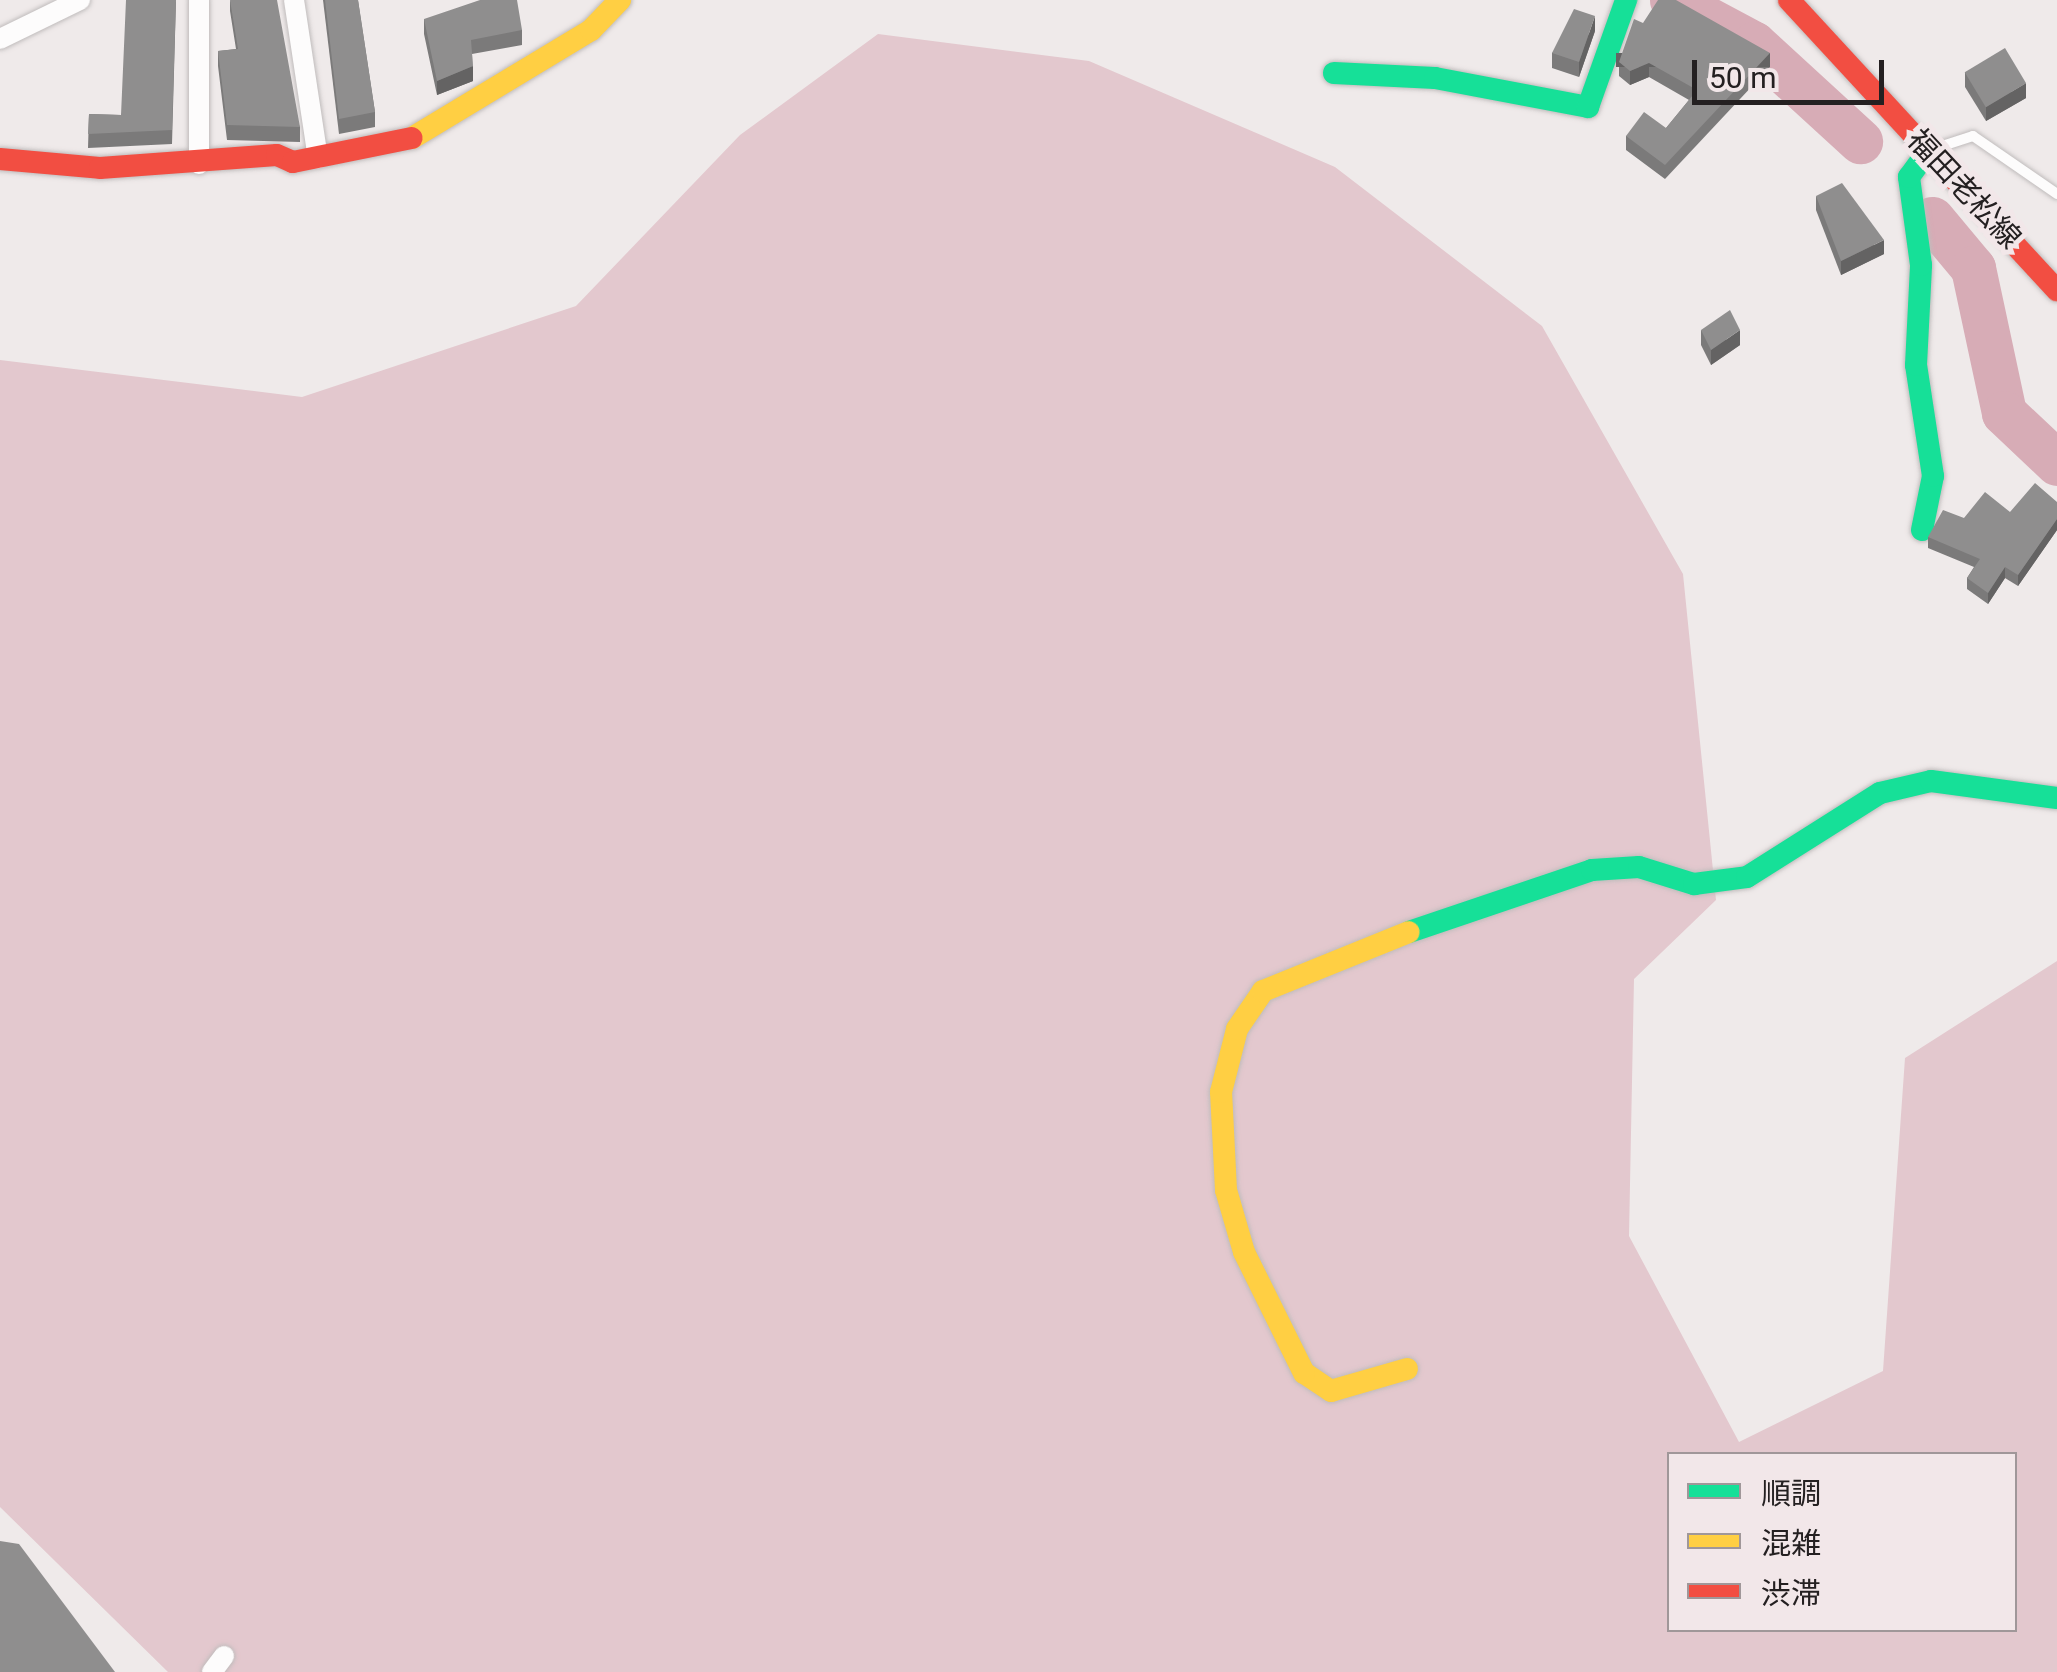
<!DOCTYPE html>
<html>
<head>
<meta charset="utf-8">
<style>
	body { margin:0 }
	#map { position:relative; width:2057px; height:1672px; overflow:hidden; background:#efeaea; font-family:Roboto,"Noto Sans JP",sans-serif }
	div>[style] { position:absolute }
	.green>* { inset:0; background:#e3c8ce }
	.river>* { height:45px; margin:-22.5px; padding:0 22.5px; transform-origin:22.5px; border-radius:22.5px; background:#d7acb6 }
	.roads { filter:drop-shadow(0 0 2px #c0bcbc) drop-shadow(0 0 2px #c0bcbc) }
	.lane>* { height:10px; margin:-5px; padding:0 5px; transform-origin:5px; border-radius:5px; background:#fdfcfc }
	.street>* { height:20px; margin:-10px; padding:0 10px; transform-origin:10px; border-radius:10px; background:#fdfcfc }
	.fast>* { height:22px; margin:-11px; padding:0 11px; transform-origin:11px; border-radius:11px; background:#16e098 }
	.slow>* { height:22px; margin:-11px; padding:0 11px; transform-origin:11px; border-radius:11px; background:#ffcf43 }
	.jam>* { height:22px; margin:-11px; padding:0 11px; transform-origin:11px; border-radius:11px; background:#f24e42 }
	.wall>* { inset:0; background:#7b7a7a }
	.shaded-wall>* { inset:0; background:#646363; transform-origin:0 0 }
	.building>* { inset:0; background:#8f8e8e; transform-origin:0 0 }
	span { translate:-50% -50%; white-space:nowrap; text-align:center; line-height:1.15; -webkit-text-stroke:10px #f2e7e9; paint-order:stroke }
	.street-label { font-size:30px; color:#242021 }
	.legend { position:absolute; left:1667px; top:1452px; width:350px; height:180px; box-sizing:border-box; background:#f2e7e9; border:2px solid #a09799; margin:0; padding:12px 18px; list-style:none; font-size:30px; color:#242021 }
	.legend li { display:flex; align-items:center; gap:20px; height:50px }
	.legend b { width:50px; border:2px solid #a09799 }
	.scale { position:absolute; left:1692px; top:60px; width:192px; height:45px; box-sizing:border-box; border:5px solid #242021; border-top:0; padding-left:12px; font-size:30px; line-height:35px; white-space:nowrap; color:#242021; -webkit-text-stroke:8px #f2e7e9; paint-order:stroke }
</style>
</head>
<body>
<div id="map">
	<div class="green">
		<div style="clip-path:polygon(evenodd,878px 34px,1089px 61px,1335px 167px,1542px 326px,1683px 574px,1716px 900px,1634px 979px,1629px 1236px,1739px 1442px,1883px 1371px,1905px 1058px,2057px 961px,2057px 1672px,168px 1672px,0 1507px,0 360px,302px 397px,576px 306px,740px 135px,878px 34px,1670px 1454px,2014px 1454px,2014px 1630px,1670px 1630px,1670px 1454px)"></div>
	</div>
	<div class="river">
		<div style="left:1672px;top:0;width:93px;rotate:28.2deg"></div>
		<div style="left:1754px;top:44px;width:144px;rotate:42.5deg"></div>
		<div style="left:1932px;top:219px;width:64px;rotate:50.1deg"></div>
		<div style="left:1973px;top:268px;width:148px;rotate:77.9deg"></div>
		<div style="left:2004px;top:413px;width:73px;rotate:43.3deg"></div>
	</div>
	<div class="roads">
		<div class="lane">
			<div style="left:1933px;top:149px;width:42px;rotate:-18deg"></div>
			<div style="left:1973px;top:136px;width:102px;rotate:34.6deg"></div>
		</div>
		<div class="street">
			<div style="left:294px;top:0;width:160px;rotate:81.4deg"></div>
			<div style="left:0;top:39px;width:89px;rotate:-26deg"></div>
			<div style="left:199px;top:164px;width:164px;rotate:-90deg"></div>
			<div style="left:212px;top:1672px;width:20px;rotate:-53deg"></div>
		</div>
		<div class="fast">
			<div style="left:1334px;top:73px;width:101px;rotate:2.8deg"></div>
			<div style="left:1435px;top:78px;width:156px;rotate:10.7deg"></div>
			<div style="left:1588px;top:107px;width:114px;rotate:-70.4deg"></div>
			<div style="left:1922px;top:530px;width:55px;rotate:-78.5deg"></div>
			<div style="left:1933px;top:476px;width:112px;rotate:-98.7deg"></div>
			<div style="left:1916px;top:365px;width:100px;rotate:-87.1deg"></div>
			<div style="left:1921px;top:265px;width:89px;rotate:-97.8deg"></div>
			<div style="left:1909px;top:177px;width:32px;rotate:-54deg"></div>
			<div style="left:1409px;top:932px;width:193px;rotate:-18.7deg"></div>
			<div style="left:1592px;top:870px;width:47px;rotate:-3.7deg"></div>
			<div style="left:1639px;top:867px;width:58px;rotate:17.2deg"></div>
			<div style="left:1694px;top:884px;width:53px;rotate:-7.5deg"></div>
			<div style="left:1747px;top:877px;width:157px;rotate:-32.3deg"></div>
			<div style="left:1880px;top:793px;width:52px;rotate:-13.2deg"></div>
			<div style="left:1931px;top:781px;width:127px;rotate:7.7deg"></div>
		</div>
		<div class="slow">
			<div style="left:412px;top:138px;width:209px;rotate:-31.1deg"></div>
			<div style="left:591px;top:30px;width:42px;rotate:-46deg"></div>
			<div style="left:1407px;top:1369px;width:79px;rotate:163.9deg"></div>
			<div style="left:1331px;top:1391px;width:32px;rotate:-146deg"></div>
			<div style="left:1304px;top:1373px;width:135px;rotate:-116.4deg"></div>
			<div style="left:1244px;top:1252px;width:65px;rotate:-106.2deg"></div>
			<div style="left:1226px;top:1190px;width:98px;rotate:-92.9deg"></div>
			<div style="left:1221px;top:1092px;width:65px;rotate:-75.7deg"></div>
			<div style="left:1237px;top:1029px;width:46px;rotate:-55.6deg"></div>
			<div style="left:1263px;top:991px;width:157px;rotate:-22deg"></div>
		</div>
		<div class="jam">
			<div style="left:1789px;top:0;width:395px;rotate:47.3deg"></div>
			<div style="left:0;top:159px;width:100px;rotate:5.1deg"></div>
			<div style="left:100px;top:168px;width:177px;rotate:-4.2deg"></div>
			<div style="left:277px;top:155px;width:17px;rotate:24deg"></div>
			<div style="left:293px;top:162px;width:121px;rotate:-11.4deg"></div>
		</div>
	</div>
	<div class="wall">
		<div style="clip-path:polygon(176px 0,172px 144px,88px 148px,89px 114px,121px 115px)"></div>
		<div style="clip-path:polygon(230px 0,300px 127px,300px 142px,227px 140px,218px 66px,218px 51px,236px 49px,230px 11px)"></div>
		<div style="clip-path:polygon(323px 0,358px 0,375px 112px,375px 127px,339px 134px)"></div>
		<div style="clip-path:polygon(424px 19px,522px 30px,522px 45px,472px 54px,473px 81px,437px 95px,424px 34px)"></div>
		<div style="clip-path:polygon(1643px 23px,1770px 67px,1665px 179px,1626px 150px,1626px 136px,1666px 128px,1689px 100px,1649px 77px,1630px 85px,1619px 76px,1619px 62px)"></div>
		<div style="clip-path:polygon(1595px 31px,1579px 77px,1552px 68px,1552px 53px)"></div>
		<div style="clip-path:polygon(1965px 72px,2026px 98px,1986px 121px,1965px 87px)"></div>
		<div style="clip-path:polygon(1816px 196px,1884px 254px,1841px 275px,1816px 210px)"></div>
		<div style="clip-path:polygon(1701px 330px,1740px 345px,1711px 365px,1701px 345px)"></div>
		<div style="clip-path:polygon(2057px 502px,2057px 530px,2018px 586px,2005px 578px,1988px 604px,1967px 589px,1967px 578px,1974px 567px,1928px 548px,1928px 537px,1964px 518px,2010px 512px)"></div>
	</div>
	<div class="shaded-wall">
		<div style="clip-path:polygon(1595px 16px,1595px 31px,1579px 77px,1579px 62px)"></div>
		<div style="left:1770px;top:53px;width:14px;height:154px;rotate:90deg"></div>
		<div style="clip-path:polygon(1649px 63px,1649px 77px,1630px 85px,1630px 71px)"></div>
		<div style="clip-path:polygon(473px 66px,473px 81px,437px 95px,437px 81px)"></div>
		<div style="clip-path:polygon(2026px 83px,2026px 98px,1986px 121px,1986px 107px)"></div>
		<div style="clip-path:polygon(1884px 240px,1884px 254px,1841px 275px,1841px 261px)"></div>
		<div style="clip-path:polygon(1740px 330px,1740px 345px,1711px 365px,1711px 350px)"></div>
		<div style="clip-path:polygon(2057px 519px,2057px 530px,2018px 586px,2018px 575px)"></div>
		<div style="clip-path:polygon(2005px 567px,2005px 578px,1988px 604px,1988px 593px)"></div>
	</div>
	<div class="building">
		<div style="clip-path:polygon(126px 0,176px 0,172px 130px,88px 134px,89px 114px,121px 115px)"></div>
		<div style="clip-path:polygon(230px 0,277px 0,300px 127px,227px 125px,218px 51px,238px 49px)"></div>
		<div style="clip-path:polygon(325px 0,358px 0,375px 112px,339px 119px)"></div>
		<div style="clip-path:polygon(480px 0,517px 0,522px 30px,471px 40px,473px 66px,437px 81px,424px 19px)"></div>
		<div style="clip-path:polygon(1658px 0,1676px 0,1770px 53px,1665px 165px,1626px 136px,1644px 112px,1666px 128px,1697px 90px,1649px 63px,1630px 71px,1619px 62px,1634px 19px,1643px 23px)"></div>
		<div style="clip-path:polygon(1574px 9px,1595px 16px,1579px 62px,1552px 53px)"></div>
		<div style="left:2005px;top:48px;width:41px;height:47px;rotate:59deg"></div>
		<div style="clip-path:polygon(1842px 183px,1884px 240px,1841px 261px,1816px 196px)"></div>
		<div style="clip-path:polygon(1730px 310px,1740px 330px,1711px 350px,1701px 330px)"></div>
		<div style="clip-path:polygon(2035px 483px,2057px 502px,2057px 519px,2018px 575px,2005px 567px,1988px 593px,1967px 578px,1980px 559px,1928px 537px,1943px 510px,1964px 518px,1985px 492px,2010px 512px)"></div>
		<div style="clip-path:polygon(0 1541px,19px 1544px,115px 1672px,0 1672px)"></div>
	</div>
	<div class="street-label">
		<span style="left:1964px;top:189px;rotate:47deg">福田老松線</span>
	</div>
	<ul class="legend">
	<li><b style="height:12px;background:#16e098"></b>順調</li>
	<li><b style="height:12px;background:#ffcf43"></b>混雑</li>
	<li><b style="height:12px;background:#f24e42"></b>渋滞</li>
	</ul>
	<div class="scale">50 m</div>
</div>
</body>
</html>
